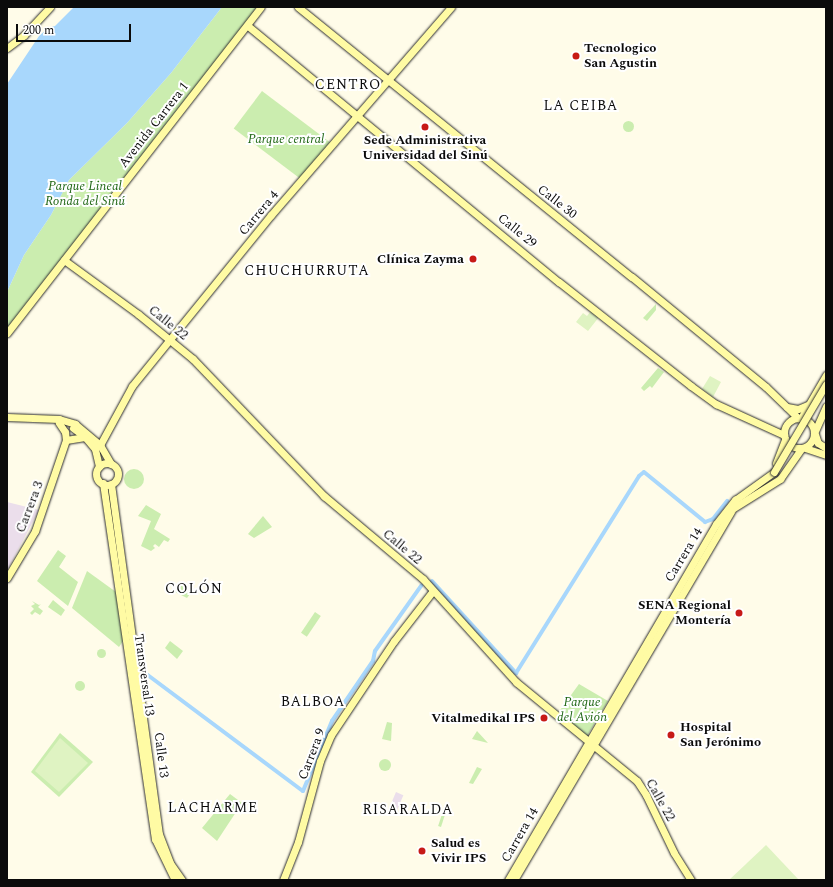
<!DOCTYPE html>
<html>
<head>
<meta charset="utf-8">
<style>
	body { margin:0 }
	#map { position:relative; width:833px; height:887px; overflow:hidden; background:#fffce9; font-family:Spectral,serif }
	div>[style] { position:absolute }
	.industrial>* { inset:0; background:#ebdeeb; transform-origin:0 0 }
	.green>* { inset:0; background:#cbedaf; transform-origin:0 0 }
	.round { border-radius:50% }
	.pitch>* { inset:0; background:#dff3c2 }
	.water>* { inset:0; background:#a8d7fc }
	.canal>* { height:4px; margin:-2px; padding:0 2px; transform-origin:2px; border-radius:2px; background:#a8d7fc }
	.roads { filter:drop-shadow(0 0 1px #2d2d2d) drop-shadow(0 0 1px #2d2d2d) }
	.secondary>* { height:7px; margin:-3.5px; padding:0 3.5px; transform-origin:3.5px; border-radius:3.5px; background:#fffba4 }
	.secondary>.ring { margin:-3.5px; padding:0; box-sizing:content-box; background:none; border:7px solid #fffba4; border-radius:50% }
	.bridges { filter:drop-shadow(0 0 1px #2d2d2d) drop-shadow(0 0 1px #2d2d2d) }
	.secondary-bridge>* { height:7px; margin:-3.5px; padding:0 3.5px; transform-origin:3.5px; border-radius:3.5px; background:#fffba4 }
	.dots>* { width:11px; height:11px; translate:-50% -50%; box-sizing:border-box; border:2px solid #fff; border-radius:50% }
	span { translate:-50% -50%; white-space:nowrap; text-align:center; line-height:1.15; -webkit-text-stroke:4px #fff; paint-order:stroke }
	.poi-label { font-size:13px; color:#0b0b0b; font-weight:700 }
	.left { translate:0 -50%; text-align:left }
	.right { translate:-100% -50%; text-align:right }
	.street-label { font-size:13px; color:#0b0b0b }
	.park-label { font-size:13px; color:#216816; font-style:italic }
	.neighbourhood-label { font-size:14px; color:#0b0b0b; letter-spacing:1px }
	.frame { position:absolute; inset:0; border:8px solid #0b0b0b; pointer-events:none }
	.scale { position:absolute; left:16px; top:24px; width:115px; height:18px; box-sizing:border-box; border:2px solid #0b0b0b; border-top:0; padding-left:5px; font-size:12px; line-height:14px; white-space:nowrap; color:#0b0b0b; -webkit-text-stroke:3px #fff; paint-order:stroke }
</style>
</head>
<body>
<div id="map">
	<div class="industrial">
		<div style="clip-path:polygon(7px 502px,39px 510px,7px 571px)"></div>
		<div style="left:396px;top:792px;width:8px;height:18px;rotate:23deg"></div>
	</div>
	<div class="green">
		<div style="clip-path:polygon(222px 7px,259px 7px,7px 328px,7px 292px,24px 255px,51px 215px,69px 180px,127px 123px,171px 73px)"></div>
		<div style="left:262px;top:91px;width:88px;height:47px;rotate:37deg"></div>
		<div class="round" style="left:622.5px;top:120.5px;width:11px;height:11px"></div>
		<div style="clip-path:polygon(656px 304px,656px 310px,647px 321px,643px 318px)"></div>
		<div style="clip-path:polygon(658px 368px,664px 372px,652px 388px,650px 386px,644px 391px,641px 388px)"></div>
		<div class="round" style="left:124px;top:469px;width:20px;height:20px"></div>
		<div style="clip-path:polygon(146px 505px,161px 514px,154px 529px,170px 539px,168px 542px,164px 540px,159px 547px,155px 544px,153px 546px,155px 548px,151px 551px,141px 546px,151px 521px,138px 516px)"></div>
		<div style="clip-path:polygon(263px 516px,272px 527px,254px 538px,248px 534px)"></div>
		<div style="clip-path:polygon(58px 550px,66px 556px,59px 567px,78px 582px,68px 606px,37px 581px)"></div>
		<div style="clip-path:polygon(87px 571px,116px 592px,123px 641px,119px 647px,72px 608px)"></div>
		<div style="clip-path:polygon(181px 584px,185px 587px,183px 590px,190px 594px,187px 598px,175px 592px)"></div>
		<div style="clip-path:polygon(53px 600px,65px 610px,61px 616px,48px 607px)"></div>
		<div style="clip-path:polygon(32px 601px,39px 605px,41px 604px,38px 607px,43px 611px,40px 615px,35px 612px,32px 615px,30px 613px,34px 609px,31px 606px,35px 604px)"></div>
		<div style="left:315px;top:612px;width:7px;height:25px;rotate:34deg"></div>
		<div style="clip-path:polygon(170px 641px,183px 651px,177px 659px,165px 648px)"></div>
		<div class="round" style="left:96.5px;top:648.5px;width:9px;height:9px"></div>
		<div class="round" style="left:75px;top:681px;width:10px;height:10px"></div>
		<div style="clip-path:polygon(579px 684px,608px 701px,586px 738px,558px 713px)"></div>
		<div style="clip-path:polygon(387px 722px,392px 723px,391px 741px,382px 739px)"></div>
		<div style="clip-path:polygon(477px 731px,488px 743px,472px 739px)"></div>
		<div style="clip-path:polygon(60px 733px,93px 762px,59px 797px,31px 772px)"></div>
		<div class="round" style="left:379px;top:759px;width:12px;height:12px"></div>
		<div style="clip-path:polygon(477px 767px,482px 769px,473px 784px,469px 783px)"></div>
		<div style="clip-path:polygon(230px 794px,242px 803px,217px 841px,202px 828px)"></div>
		<div style="left:444px;top:808px;width:3px;height:19px;rotate:18deg"></div>
	</div>
	<div class="pitch">
		<div style="clip-path:polygon(591px 311px,599px 317px,588px 331px,576px 322px,583px 313px,587px 316px)"></div>
		<div style="clip-path:polygon(710px 376px,721px 382px,713px 397px,702px 389px)"></div>
		<div style="clip-path:polygon(60px 738px,88px 763px,59px 792px,35px 771px)"></div>
		<div style="clip-path:polygon(766px 845px,799px 880px,729px 880px)"></div>
	</div>
	<div class="water">
		<div style="clip-path:polygon(74px 7px,222px 7px,171px 73px,127px 123px,69px 180px,51px 215px,24px 255px,7px 292px,7px 84px,39px 36px,48px 28px,55px 26px)"></div>
	</div>
	<div class="canal">
		<div style="left:432px;top:581px;width:125px;rotate:47.6deg"></div>
		<div style="left:516px;top:673px;width:232px;rotate:-58deg"></div>
		<div style="left:639px;top:476px;width:6px;rotate:-39deg"></div>
		<div style="left:644px;top:472px;width:79px;rotate:39.3deg"></div>
		<div style="left:705px;top:522px;width:9px;rotate:-21deg"></div>
		<div style="left:713px;top:519px;width:23px;rotate:-52deg"></div>
		<div style="left:141px;top:670px;width:202px;rotate:36.8deg"></div>
		<div style="left:303px;top:791px;width:76px;rotate:-67.5deg"></div>
		<div style="left:332px;top:721px;width:73px;rotate:-55.7deg"></div>
		<div style="left:373px;top:661px;width:10px;rotate:-79deg"></div>
		<div style="left:375px;top:651px;width:80px;rotate:-54.7deg"></div>
	</div>
	<div class="roads">
		<div class="secondary">
			<div style="left:298px;top:7px;width:429px;rotate:39deg"></div>
			<div style="left:632px;top:277px;width:173px;rotate:39.4deg"></div>
			<div style="left:766px;top:387px;width:45px;rotate:44.1deg"></div>
			<div style="left:248px;top:26px;width:403px;rotate:39.5deg"></div>
			<div style="left:559px;top:282px;width:168px;rotate:38.2deg"></div>
			<div style="left:691px;top:386px;width:31px;rotate:36deg"></div>
			<div style="left:716px;top:404px;width:75px;rotate:24.5deg"></div>
			<div style="left:7px;top:48px;width:21px;rotate:-37deg"></div>
			<div style="left:24px;top:35px;width:38px;rotate:-47deg"></div>
			<div style="left:64px;top:260px;width:92px;rotate:36.1deg"></div>
			<div style="left:138px;top:314px;width:71px;rotate:39.3deg"></div>
			<div style="left:193px;top:359px;width:190px;rotate:46.3deg"></div>
			<div style="left:324px;top:496px;width:129px;rotate:40deg"></div>
			<div style="left:423px;top:579px;width:139px;rotate:47.9deg"></div>
			<div style="left:516px;top:682px;width:156px;rotate:39.3deg"></div>
			<div style="left:637px;top:781px;width:17px;rotate:57deg"></div>
			<div style="left:646px;top:795px;width:64px;rotate:64.2deg"></div>
			<div style="left:674px;top:853px;width:32px;rotate:58deg"></div>
			<div style="left:7px;top:333px;width:413px;rotate:-52.1deg"></div>
			<div style="left:787px;top:407px;width:11px;rotate:10deg"></div>
			<div style="left:798px;top:409px;width:13px;rotate:-23deg"></div>
			<div style="left:7px;top:417px;width:52px;rotate:2.2deg"></div>
			<div style="left:59px;top:419px;width:17px;rotate:17deg"></div>
			<div style="left:75px;top:424px;width:33px;rotate:40deg"></div>
			<div style="left:100px;top:445px;width:22px;rotate:60deg"></div>
			<div class="ring" style="left:784px;top:418px;width:23px;height:23px"></div>
			<div style="left:801px;top:418px;width:50px;rotate:-59.8deg"></div>
			<div style="left:73px;top:428px;width:15px;rotate:37deg"></div>
			<div style="left:85px;top:437px;width:16px;rotate:50deg"></div>
			<div style="left:95px;top:449px;width:18px;rotate:77deg"></div>
			<div style="left:815px;top:431px;width:27px;rotate:-66deg"></div>
			<div style="left:815px;top:434px;width:9px;rotate:72deg"></div>
			<div style="left:818px;top:443px;width:9px;rotate:32deg"></div>
			<div style="left:66px;top:440px;width:19px;rotate:-9deg"></div>
			<div style="left:100px;top:445px;width:67px;rotate:-61.5deg"></div>
			<div style="left:132px;top:386px;width:220px;rotate:-50.9deg"></div>
			<div style="left:271px;top:215px;width:275px;rotate:-49.1deg"></div>
			<div style="left:805px;top:448px;width:22px;rotate:18deg"></div>
			<div style="left:776px;top:463px;width:26px;rotate:-69deg"></div>
			<div class="ring" style="left:96px;top:463px;width:15px;height:15px"></div>
			<div style="left:103px;top:483px;width:360px;rotate:81.7deg"></div>
			<div style="left:155px;top:839px;width:46px;rotate:64deg"></div>
			<div style="left:111px;top:484px;width:353px;rotate:82.2deg"></div>
			<div style="left:159px;top:834px;width:31px;rotate:69deg"></div>
			<div style="left:170px;top:863px;width:21px;rotate:55deg"></div>
			<div style="left:732px;top:509px;width:57px;rotate:-32deg"></div>
			<div style="left:780px;top:479px;width:37px;rotate:-55deg"></div>
			<div style="left:7px;top:578px;width:55px;rotate:-59.2deg"></div>
			<div style="left:35px;top:531px;width:96px;rotate:-71.2deg"></div>
			<div style="left:66px;top:440px;width:8px;rotate:-97deg"></div>
			<div style="left:65px;top:432px;width:11px;rotate:-124deg"></div>
			<div style="left:283px;top:880px;width:41px;rotate:-68.5deg"></div>
			<div style="left:298px;top:842px;width:84px;rotate:-74.8deg"></div>
			<div style="left:320px;top:761px;width:28px;rotate:-67deg"></div>
			<div style="left:331px;top:735px;width:113px;rotate:-56.2deg"></div>
			<div style="left:394px;top:641px;width:62px;rotate:-52.2deg"></div>
			<div style="left:508px;top:880px;width:412px;rotate:-59.7deg"></div>
			<div style="left:716px;top:524px;width:31px;rotate:-52deg"></div>
			<div style="left:735px;top:500px;width:48px;rotate:-35.7deg"></div>
			<div style="left:514px;top:880px;width:428px;rotate:-59.5deg"></div>
		</div>
	</div>
	<div class="bridges">
		<div class="secondary-bridge">
			<div style="left:774px;top:472px;width:102px;rotate:-59.4deg"></div>
		</div>
	</div>
	<div class="dots">
		<div style="left:576px;top:56px;background:#c71a17"></div>
		<div style="left:425px;top:127px;background:#c71a17"></div>
		<div style="left:473px;top:259px;background:#c71a17"></div>
		<div style="left:739px;top:613px;background:#c71a17"></div>
		<div style="left:544px;top:718px;background:#c71a17"></div>
		<div style="left:671px;top:735px;background:#c71a17"></div>
		<div style="left:422px;top:851px;background:#c71a17"></div>
	</div>
	<div class="poi-label">
		<span class="left" style="left:584px;top:56px">Tecnologico<br>San Agustin</span>
		<span style="left:425px;top:148px">Sede Administrativa<br>Universidad del Sinú</span>
		<span class="right" style="left:464px;top:259px">Clínica Zayma</span>
		<span class="right" style="left:731px;top:613px">SENA Regional<br>Montería</span>
		<span class="right" style="left:535px;top:718px">Vitalmedikal IPS</span>
		<span class="left" style="left:680px;top:735px">Hospital<br>San Jerónimo</span>
		<span class="left" style="left:431px;top:851px">Salud es<br>Vivir IPS</span>
	</div>
	<div class="street-label">
		<span style="left:154px;top:125px;rotate:-52deg">Avenida Carrera 1</span>
		<span style="left:557px;top:202px;rotate:38deg">Calle 30</span>
		<span style="left:259px;top:213px;rotate:-50deg">Carrera 4</span>
		<span style="left:517px;top:231px;rotate:39deg">Calle 29</span>
		<span style="left:168px;top:323px;rotate:39deg">Calle 22</span>
		<span style="left:30px;top:507px;rotate:-69deg">Carrera 3</span>
		<span style="left:402px;top:547px;rotate:40deg">Calle 22</span>
		<span style="left:684px;top:555px;rotate:-59deg">Carrera 14</span>
		<span style="left:144px;top:675px;rotate:82deg">Transversal 13</span>
		<span style="left:312px;top:754px;rotate:-69deg">Carrera 9</span>
		<span style="left:161px;top:755px;rotate:83deg">Calle 13</span>
		<span style="left:660px;top:800px;rotate:61deg">Calle 22</span>
		<span style="left:520px;top:835px;rotate:-60deg">Carrera 14</span>
	</div>
	<div class="park-label">
		<span style="left:286px;top:139px">Parque central</span>
		<span style="left:85px;top:194px">Parque Lineal<br>Ronda del Sinú</span>
		<span style="left:582px;top:710px">Parque<br>del Avión</span>
	</div>
	<div class="neighbourhood-label">
		<span style="left:348px;top:85px">CENTRO</span>
		<span style="left:581px;top:106px">LA CEIBA</span>
		<span style="left:307px;top:271px">CHUCHURRUTA</span>
		<span style="left:194px;top:589px">COLÓN</span>
		<span style="left:313px;top:702px">BALBOA</span>
		<span style="left:213px;top:808px">LACHARME</span>
		<span style="left:408px;top:810px">RISARALDA</span>
	</div>
	<div class="frame"></div>
	<div class="scale">200 m</div>
</div>
</body>
</html>
